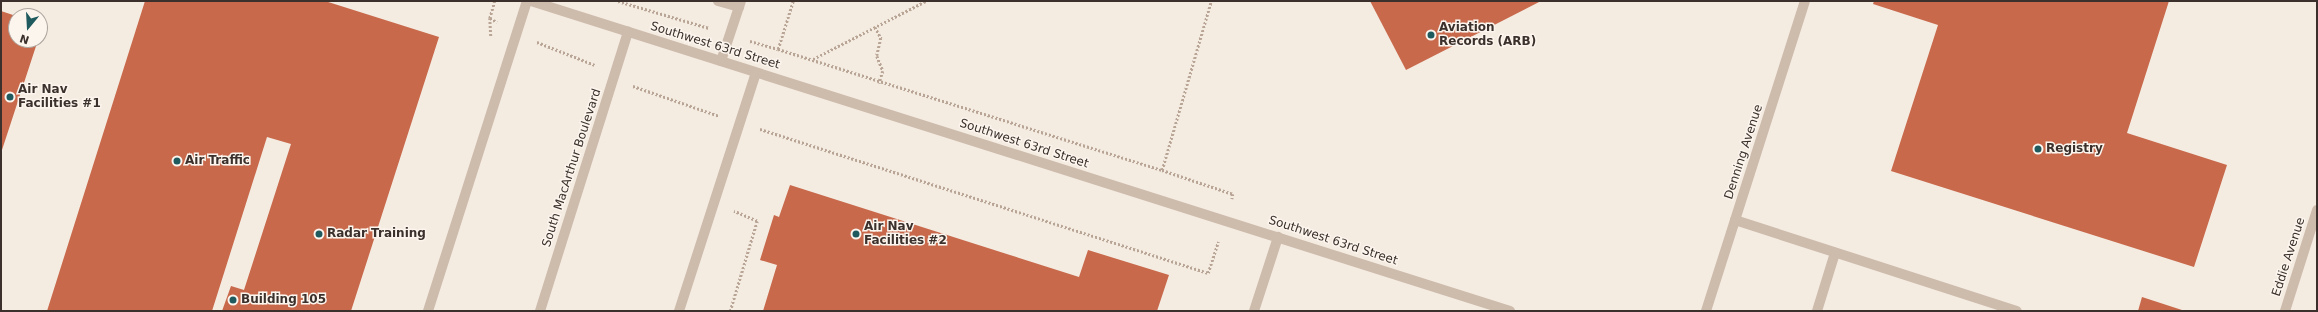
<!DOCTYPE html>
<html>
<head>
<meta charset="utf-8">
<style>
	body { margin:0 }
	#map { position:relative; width:2318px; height:312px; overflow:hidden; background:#f4ebe1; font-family:"DejaVu Sans",sans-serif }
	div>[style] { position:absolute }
	.building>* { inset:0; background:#c8694b }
	.path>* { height:2.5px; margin-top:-1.25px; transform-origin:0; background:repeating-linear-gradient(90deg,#b9a596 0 2px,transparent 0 4px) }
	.minor>* { height:10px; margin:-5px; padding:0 5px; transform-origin:5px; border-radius:5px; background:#cdbbac }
	.dots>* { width:11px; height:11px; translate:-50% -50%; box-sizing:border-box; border:2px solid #fbf5ee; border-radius:50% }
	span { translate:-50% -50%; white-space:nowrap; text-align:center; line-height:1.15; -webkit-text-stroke:3px #fbf5ee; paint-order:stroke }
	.poi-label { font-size:12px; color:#3b302b; font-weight:700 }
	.left { translate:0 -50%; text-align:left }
	.street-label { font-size:12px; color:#3b302b }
	.frame { position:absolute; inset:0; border:2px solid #3b302b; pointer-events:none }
	.north { position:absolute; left:8px; top:8px; width:40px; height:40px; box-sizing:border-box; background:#fbf5ee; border:1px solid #aea6a0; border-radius:50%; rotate:198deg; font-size:11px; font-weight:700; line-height:16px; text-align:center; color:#3b302b }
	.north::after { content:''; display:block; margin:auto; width:14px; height:18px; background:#1f5a5e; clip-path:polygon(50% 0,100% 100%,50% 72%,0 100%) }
</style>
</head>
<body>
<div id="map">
	<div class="building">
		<div style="clip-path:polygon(145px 1px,325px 1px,439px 37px,351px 311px,222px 311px,231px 286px,244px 290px,291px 144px,267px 137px,212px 311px,47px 311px)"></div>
		<div style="clip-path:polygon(1370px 1px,1541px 1px,1406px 70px)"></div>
		<div style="clip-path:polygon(1874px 1px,2169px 1px,2127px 133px,2227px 165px,2194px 267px,1891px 171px,1938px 25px,1873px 4px)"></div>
		<div style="clip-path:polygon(1px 11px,16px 16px,16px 40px,38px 40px,1px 153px)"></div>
		<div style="clip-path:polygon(790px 185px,1079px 277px,1088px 250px,1169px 275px,1157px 311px,763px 311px,777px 265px,760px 260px,774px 215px,779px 217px)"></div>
		<div style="clip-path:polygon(2142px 297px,2185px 311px,2138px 311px)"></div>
	</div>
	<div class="path">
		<div style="left:495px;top:1px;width:18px;rotate:106deg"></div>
		<div style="left:490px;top:18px;width:8px;rotate:30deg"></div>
		<div style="left:618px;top:1px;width:95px;rotate:16.5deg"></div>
		<div style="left:490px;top:18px;width:19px;rotate:87deg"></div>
		<div style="left:875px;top:27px;width:13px;rotate:61deg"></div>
		<div style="left:881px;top:38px;width:18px;rotate:103deg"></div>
		<div style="left:877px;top:56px;width:16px;rotate:68deg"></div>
		<div style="left:883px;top:71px;width:13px;rotate:108deg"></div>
		<div style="left:750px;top:41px;width:29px;rotate:16deg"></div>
		<div style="left:778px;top:49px;width:50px;rotate:-72.6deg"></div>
		<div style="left:537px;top:42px;width:62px;rotate:21.6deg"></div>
		<div style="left:778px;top:49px;width:403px;rotate:17.5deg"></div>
		<div style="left:1162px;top:170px;width:75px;rotate:18.7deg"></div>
		<div style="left:1233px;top:194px;width:5px;rotate:101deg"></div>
		<div style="left:813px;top:59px;width:127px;rotate:-27.2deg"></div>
		<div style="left:633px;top:86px;width:91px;rotate:19.2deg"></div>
		<div style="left:760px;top:129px;width:471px;rotate:17.8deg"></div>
		<div style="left:1208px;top:273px;width:33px;rotate:-72deg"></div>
		<div style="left:1162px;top:170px;width:176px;rotate:-73.8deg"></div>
		<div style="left:730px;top:311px;width:94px;rotate:-73.3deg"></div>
		<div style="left:757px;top:221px;width:25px;rotate:-157deg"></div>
	</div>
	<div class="minor">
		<div style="left:531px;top:1px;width:1027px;rotate:17.57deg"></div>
		<div style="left:718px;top:1px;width:22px;rotate:16deg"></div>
		<div style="left:721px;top:61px;width:63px;rotate:-71.6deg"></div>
		<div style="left:1735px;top:220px;width:296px;rotate:17.9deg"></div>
		<div style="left:428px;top:311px;width:325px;rotate:-72.3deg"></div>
		<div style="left:540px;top:311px;width:293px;rotate:-72.5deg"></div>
		<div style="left:679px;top:311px;width:250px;rotate:-72.1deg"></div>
		<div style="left:1254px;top:311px;width:78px;rotate:-72deg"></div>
		<div style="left:1706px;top:311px;width:325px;rotate:-72.3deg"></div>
		<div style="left:1817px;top:311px;width:61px;rotate:-72.8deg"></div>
		<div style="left:2285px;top:311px;width:106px;rotate:-72.4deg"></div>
	</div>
	<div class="dots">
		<div style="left:1431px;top:35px;background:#1f5a5e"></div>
		<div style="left:10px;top:97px;background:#1f5a5e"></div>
		<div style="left:2038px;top:149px;background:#1f5a5e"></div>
		<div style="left:177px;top:161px;background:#1f5a5e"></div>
		<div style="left:319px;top:234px;background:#1f5a5e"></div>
		<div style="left:856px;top:234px;background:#1f5a5e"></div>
		<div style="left:233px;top:300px;background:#1f5a5e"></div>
	</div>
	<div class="poi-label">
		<span class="left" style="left:1439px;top:35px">Aviation<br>Records (ARB)</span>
		<span class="left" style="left:18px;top:97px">Air Nav<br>Facilities #1</span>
		<span class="left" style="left:2046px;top:149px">Registry</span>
		<span class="left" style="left:185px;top:161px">Air Traffic</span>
		<span class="left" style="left:864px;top:234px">Air Nav<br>Facilities #2</span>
		<span class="left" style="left:327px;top:234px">Radar Training</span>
		<span class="left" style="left:241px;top:300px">Building 105</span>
	</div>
	<div class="street-label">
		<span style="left:715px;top:46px;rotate:17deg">Southwest 63rd Street</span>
		<span style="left:1024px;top:144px;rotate:18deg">Southwest 63rd Street</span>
		<span style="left:1744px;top:152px;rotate:-72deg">Denning Avenue</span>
		<span style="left:572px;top:168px;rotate:-72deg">South MacArthur Boulevard</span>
		<span style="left:1333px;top:241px;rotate:18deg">Southwest 63rd Street</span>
		<span style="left:2289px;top:257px;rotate:-72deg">Eddie Avenue</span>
	</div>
	<div class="frame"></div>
	<div class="north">N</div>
</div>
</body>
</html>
